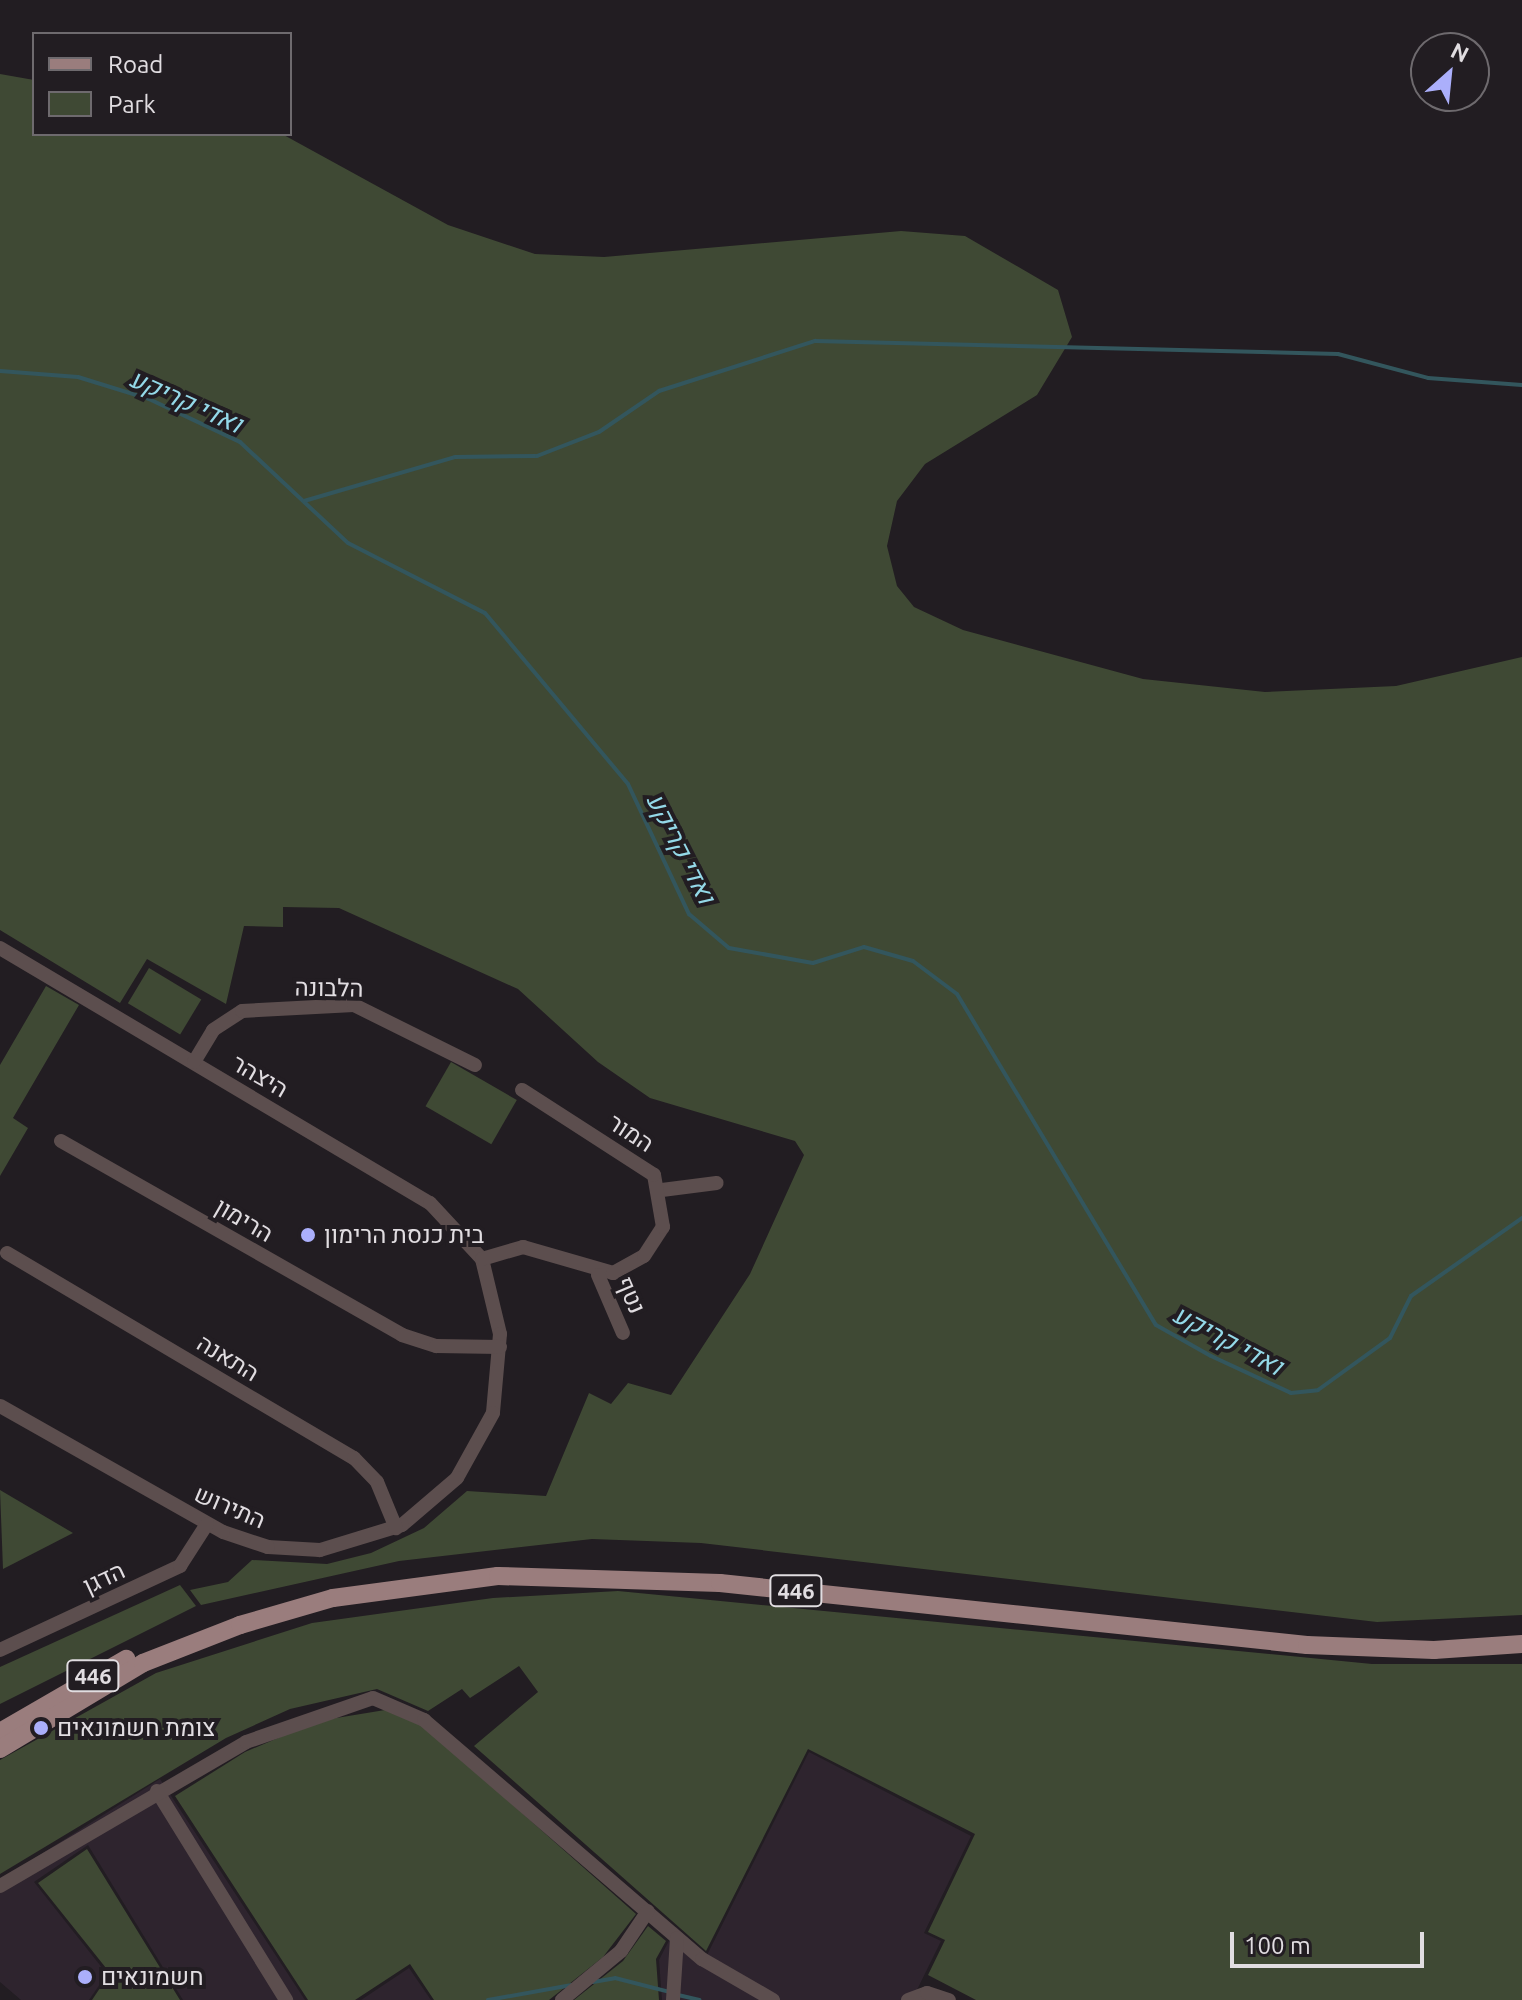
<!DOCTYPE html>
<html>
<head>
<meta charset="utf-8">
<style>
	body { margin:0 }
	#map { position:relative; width:1522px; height:2000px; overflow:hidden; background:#221d22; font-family:Ubuntu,Heebo,sans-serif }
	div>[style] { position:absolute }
	.built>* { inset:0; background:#2e242e }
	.green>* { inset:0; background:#3f4934; transform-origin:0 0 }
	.stream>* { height:4px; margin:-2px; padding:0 2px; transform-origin:2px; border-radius:2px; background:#33565d }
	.minor>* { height:14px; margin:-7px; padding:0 7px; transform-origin:7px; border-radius:7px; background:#5c4e4e }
	.major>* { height:18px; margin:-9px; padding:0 9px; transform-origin:9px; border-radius:9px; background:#9a7d7d }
	.dots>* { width:22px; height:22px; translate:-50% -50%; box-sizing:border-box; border:4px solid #221d22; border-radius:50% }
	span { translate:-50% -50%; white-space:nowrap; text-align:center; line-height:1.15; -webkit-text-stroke:8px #221d22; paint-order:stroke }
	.shield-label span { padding:2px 6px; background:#221d22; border:2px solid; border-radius:6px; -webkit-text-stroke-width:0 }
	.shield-label { font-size:22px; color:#e1dde1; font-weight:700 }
	.street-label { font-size:24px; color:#e1dde1 }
	.poi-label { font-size:24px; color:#e1dde1 }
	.left { translate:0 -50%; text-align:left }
	.water-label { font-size:26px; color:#94d9e8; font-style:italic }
	.legend { position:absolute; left:32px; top:32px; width:260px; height:104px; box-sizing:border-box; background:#221d22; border:2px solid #6e6a6e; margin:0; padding:10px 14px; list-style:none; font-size:24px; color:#e1dde1 }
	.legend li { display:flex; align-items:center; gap:16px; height:40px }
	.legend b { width:40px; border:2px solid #6e6a6e }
	.north { position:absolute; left:1410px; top:32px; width:80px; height:80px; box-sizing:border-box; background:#221d22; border:2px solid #6e6a6e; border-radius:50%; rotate:27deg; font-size:22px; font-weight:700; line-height:32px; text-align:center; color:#e1dde1 }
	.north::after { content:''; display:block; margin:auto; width:28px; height:36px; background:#abaffb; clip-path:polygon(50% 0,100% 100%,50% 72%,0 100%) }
	.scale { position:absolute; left:1230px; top:1932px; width:194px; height:36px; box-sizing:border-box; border:4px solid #e1dde1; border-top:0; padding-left:10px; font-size:24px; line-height:28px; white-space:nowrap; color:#e1dde1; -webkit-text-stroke:6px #221d22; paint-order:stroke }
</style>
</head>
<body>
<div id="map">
	<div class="built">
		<div style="clip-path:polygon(809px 1752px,971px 1836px,924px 1933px,941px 1941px,912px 2000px,662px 2000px,659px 1960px,676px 1927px,707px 1955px)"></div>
		<div style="clip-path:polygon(160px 1779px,305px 2000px,183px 2000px,88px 1845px,34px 1882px,107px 1974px,89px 2000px,21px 2000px,0 1982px,0 1880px)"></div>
		<div style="clip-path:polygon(409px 1968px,431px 2000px,361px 2000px)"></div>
	</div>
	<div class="green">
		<div style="clip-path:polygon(0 74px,34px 80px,34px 134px,282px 134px,448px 225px,535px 254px,604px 257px,901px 231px,965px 236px,1058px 290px,1072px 337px,1037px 395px,925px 464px,897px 501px,887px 546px,897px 586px,914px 607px,963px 630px,1143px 679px,1265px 692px,1396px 686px,1522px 657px,1522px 1615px,1377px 1622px,701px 1543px,592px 1539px,399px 1561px,201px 1605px,190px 1590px,228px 1582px,252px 1560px,327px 1564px,371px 1553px,424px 1528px,467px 1491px,546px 1496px,589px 1393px,611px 1404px,628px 1383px,671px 1395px,750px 1274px,804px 1155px,795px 1141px,650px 1098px,598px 1062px,518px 989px,339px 908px,283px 907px,283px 927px,244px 926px,226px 1004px,147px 959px,120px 1003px,0 930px)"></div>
		<div style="left:149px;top:968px;width:61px;height:41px;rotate:31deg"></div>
		<div style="clip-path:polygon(46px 986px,79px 1005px,13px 1118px,28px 1128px,0 1176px,0 1065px)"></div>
		<div style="left:451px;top:1062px;width:76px;height:51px;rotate:30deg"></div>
		<div style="clip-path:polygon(0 1490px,73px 1533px,3px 1569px)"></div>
		<div style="clip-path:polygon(180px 1585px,196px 1606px,0 1704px,0 1667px)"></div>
		<div style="clip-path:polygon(618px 1591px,1372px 1664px,1522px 1664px,1522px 2000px,976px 2000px,928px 1975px,945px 1940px,928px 1932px,975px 1834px,808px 1749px,706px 1951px,474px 1746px,538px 1692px,519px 1666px,470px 1698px,462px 1689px,428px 1711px,377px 1689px,290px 1709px,226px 1738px,0 1874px,0 1760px,156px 1673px,312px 1623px,493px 1598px)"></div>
		<div style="clip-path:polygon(385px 1710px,419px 1722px,636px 1914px,603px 1957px,549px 2000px,434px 2000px,410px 1964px,355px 2000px,308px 2000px,175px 1796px,245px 1752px,318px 1721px)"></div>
		<div style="clip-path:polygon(87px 1849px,180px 2000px,92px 2000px,110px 1973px,38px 1883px)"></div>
		<div style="clip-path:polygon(648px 1926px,666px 1941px,656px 1959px,659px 2000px,574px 2000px,623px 1961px)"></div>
	</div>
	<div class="stream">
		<div style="left:0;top:371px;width:78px;rotate:4.4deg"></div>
		<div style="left:78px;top:377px;width:74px;rotate:17.2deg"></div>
		<div style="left:149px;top:399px;width:101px;rotate:25.3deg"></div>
		<div style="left:240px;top:442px;width:148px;rotate:43.1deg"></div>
		<div style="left:348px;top:543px;width:154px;rotate:27.1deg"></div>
		<div style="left:485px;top:613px;width:223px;rotate:50.1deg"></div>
		<div style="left:628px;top:784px;width:144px;rotate:64.9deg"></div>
		<div style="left:689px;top:914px;width:52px;rotate:40.4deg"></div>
		<div style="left:729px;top:948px;width:85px;rotate:10.1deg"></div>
		<div style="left:813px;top:963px;width:53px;rotate:-17.4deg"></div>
		<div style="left:864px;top:947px;width:51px;rotate:15.9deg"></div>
		<div style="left:913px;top:961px;width:55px;rotate:36.9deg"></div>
		<div style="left:957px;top:994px;width:386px;rotate:59deg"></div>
		<div style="left:1156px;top:1325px;width:63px;rotate:29.4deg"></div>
		<div style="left:1211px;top:1356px;width:88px;rotate:24.8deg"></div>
		<div style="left:1291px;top:1393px;width:27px;rotate:-6deg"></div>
		<div style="left:1318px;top:1390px;width:89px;rotate:-35.8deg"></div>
		<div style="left:1390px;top:1338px;width:47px;rotate:-63.4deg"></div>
		<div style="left:1411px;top:1296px;width:136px;rotate:-35.1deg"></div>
		<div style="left:304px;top:501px;width:157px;rotate:-16.2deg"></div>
		<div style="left:455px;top:457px;width:82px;rotate:-0.7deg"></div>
		<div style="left:537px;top:456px;width:66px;rotate:-21.2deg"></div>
		<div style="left:599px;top:432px;width:73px;rotate:-34.3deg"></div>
		<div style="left:659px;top:391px;width:164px;rotate:-17.8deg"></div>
		<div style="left:815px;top:341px;width:523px;rotate:1.42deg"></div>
		<div style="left:1338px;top:354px;width:93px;rotate:14.9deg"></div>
		<div style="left:1428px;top:378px;width:94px;rotate:4.3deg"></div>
		<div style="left:593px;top:1982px;width:22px;rotate:-10deg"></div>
		<div style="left:615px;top:1978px;width:57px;rotate:14.3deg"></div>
		<div style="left:678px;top:1995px;width:22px;rotate:13deg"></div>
		<div style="left:488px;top:2000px;width:85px;rotate:-10.1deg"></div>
	</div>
	<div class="minor">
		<div style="left:0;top:948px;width:500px;rotate:30.7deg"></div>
		<div style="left:430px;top:1203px;width:76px;rotate:47.1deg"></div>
		<div style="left:482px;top:1259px;width:77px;rotate:76.5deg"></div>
		<div style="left:500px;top:1334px;width:79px;rotate:95.1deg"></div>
		<div style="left:493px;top:1413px;width:74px;rotate:119deg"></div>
		<div style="left:457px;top:1478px;width:72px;rotate:139.5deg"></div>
		<div style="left:402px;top:1525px;width:86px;rotate:163deg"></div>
		<div style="left:320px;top:1550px;width:52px;rotate:-176.7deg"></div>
		<div style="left:268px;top:1547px;width:47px;rotate:-161.6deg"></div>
		<div style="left:223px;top:1532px;width:256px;rotate:-150.5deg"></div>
		<div style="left:194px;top:1062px;width:37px;rotate:-59deg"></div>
		<div style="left:213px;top:1030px;width:35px;rotate:-33deg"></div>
		<div style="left:242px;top:1011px;width:112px;rotate:-3.1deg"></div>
		<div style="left:354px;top:1005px;width:135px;rotate:26.4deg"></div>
		<div style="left:61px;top:1141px;width:392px;rotate:29.6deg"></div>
		<div style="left:402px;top:1335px;width:36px;rotate:18deg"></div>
		<div style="left:436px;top:1346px;width:64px;rotate:0.9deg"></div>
		<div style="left:662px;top:1190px;width:55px;rotate:-7.3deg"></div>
		<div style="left:7px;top:1253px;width:403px;rotate:30.6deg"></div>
		<div style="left:354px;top:1458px;width:33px;rotate:46deg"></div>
		<div style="left:377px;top:1482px;width:50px;rotate:67.6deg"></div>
		<div style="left:482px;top:1259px;width:43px;rotate:-16.3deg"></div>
		<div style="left:523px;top:1247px;width:94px;rotate:16.1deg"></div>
		<div style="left:613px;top:1273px;width:35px;rotate:-29deg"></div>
		<div style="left:644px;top:1256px;width:35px;rotate:-57deg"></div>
		<div style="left:663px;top:1227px;width:53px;rotate:-99.8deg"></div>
		<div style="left:654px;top:1175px;width:157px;rotate:-147.2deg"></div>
		<div style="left:598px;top:1275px;width:63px;rotate:66.7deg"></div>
		<div style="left:0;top:1650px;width:199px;rotate:-25deg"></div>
		<div style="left:180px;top:1566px;width:50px;rotate:-57.3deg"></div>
		<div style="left:157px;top:1791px;width:246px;rotate:58.3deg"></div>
		<div style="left:0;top:1886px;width:285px;rotate:-30.3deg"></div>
		<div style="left:246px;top:1742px;width:134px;rotate:-19.1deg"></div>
		<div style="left:373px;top:1698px;width:56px;rotate:23.3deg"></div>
		<div style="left:424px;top:1720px;width:367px;rotate:40.7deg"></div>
		<div style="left:702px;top:1959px;width:82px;rotate:30deg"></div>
		<div style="left:562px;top:2000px;width:77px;rotate:-39.7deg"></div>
		<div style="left:621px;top:1951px;width:48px;rotate:-56deg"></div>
		<div style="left:673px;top:2000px;width:62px;rotate:-86.3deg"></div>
		<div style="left:908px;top:2000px;width:20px;rotate:-20deg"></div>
		<div style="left:927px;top:1993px;width:23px;rotate:18deg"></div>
	</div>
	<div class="major">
		<div style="left:0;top:1732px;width:146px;rotate:-30.1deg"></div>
		<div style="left:0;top:1749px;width:167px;rotate:-31deg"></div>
		<div style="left:143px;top:1663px;width:104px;rotate:-21.4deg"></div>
		<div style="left:240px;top:1625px;width:97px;rotate:-16.2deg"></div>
		<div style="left:333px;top:1598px;width:166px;rotate:-7.6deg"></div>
		<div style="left:498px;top:1576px;width:222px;rotate:1.8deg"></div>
		<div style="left:720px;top:1583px;width:590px;rotate:6.03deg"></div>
		<div style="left:1307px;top:1645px;width:127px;rotate:2.3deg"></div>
		<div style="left:1434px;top:1650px;width:88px;rotate:-3.9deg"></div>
	</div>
	<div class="dots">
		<div style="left:308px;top:1235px;background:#abaffb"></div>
		<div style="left:41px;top:1728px;background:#abaffb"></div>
		<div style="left:85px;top:1977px;background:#abaffb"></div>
	</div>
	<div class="shield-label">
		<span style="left:796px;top:1591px">446</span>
		<span style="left:93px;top:1676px">446</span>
	</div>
	<div class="street-label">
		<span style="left:329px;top:988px;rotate:1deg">הלבונה</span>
		<span style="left:260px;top:1076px;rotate:30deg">היצהר</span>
		<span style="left:631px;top:1133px;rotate:33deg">המור</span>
		<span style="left:244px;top:1220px;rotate:30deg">הרימון</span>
		<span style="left:631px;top:1295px;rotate:67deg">נטף</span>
		<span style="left:228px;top:1358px;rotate:31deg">התאנה</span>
		<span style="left:230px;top:1507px;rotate:23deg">התירוש</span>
		<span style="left:104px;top:1578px;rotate:-25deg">הדגן</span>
	</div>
	<div class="poi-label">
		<span class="left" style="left:324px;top:1235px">בית כנסת הרימון</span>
		<span class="left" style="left:57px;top:1728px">צומת חשמונאים</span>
		<span class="left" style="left:101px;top:1977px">חשמונאים</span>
	</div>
	<div class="water-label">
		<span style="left:186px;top:401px;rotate:24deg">ואדי קריקע</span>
		<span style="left:681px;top:848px;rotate:63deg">ואדי קריקע</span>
		<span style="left:1228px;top:1340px;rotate:28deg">ואדי קריקע</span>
	</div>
	<ul class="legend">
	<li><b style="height:10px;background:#9a7d7d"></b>Road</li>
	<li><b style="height:22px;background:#3f4934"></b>Park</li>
	</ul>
	<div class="north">N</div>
	<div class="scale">100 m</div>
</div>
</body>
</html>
